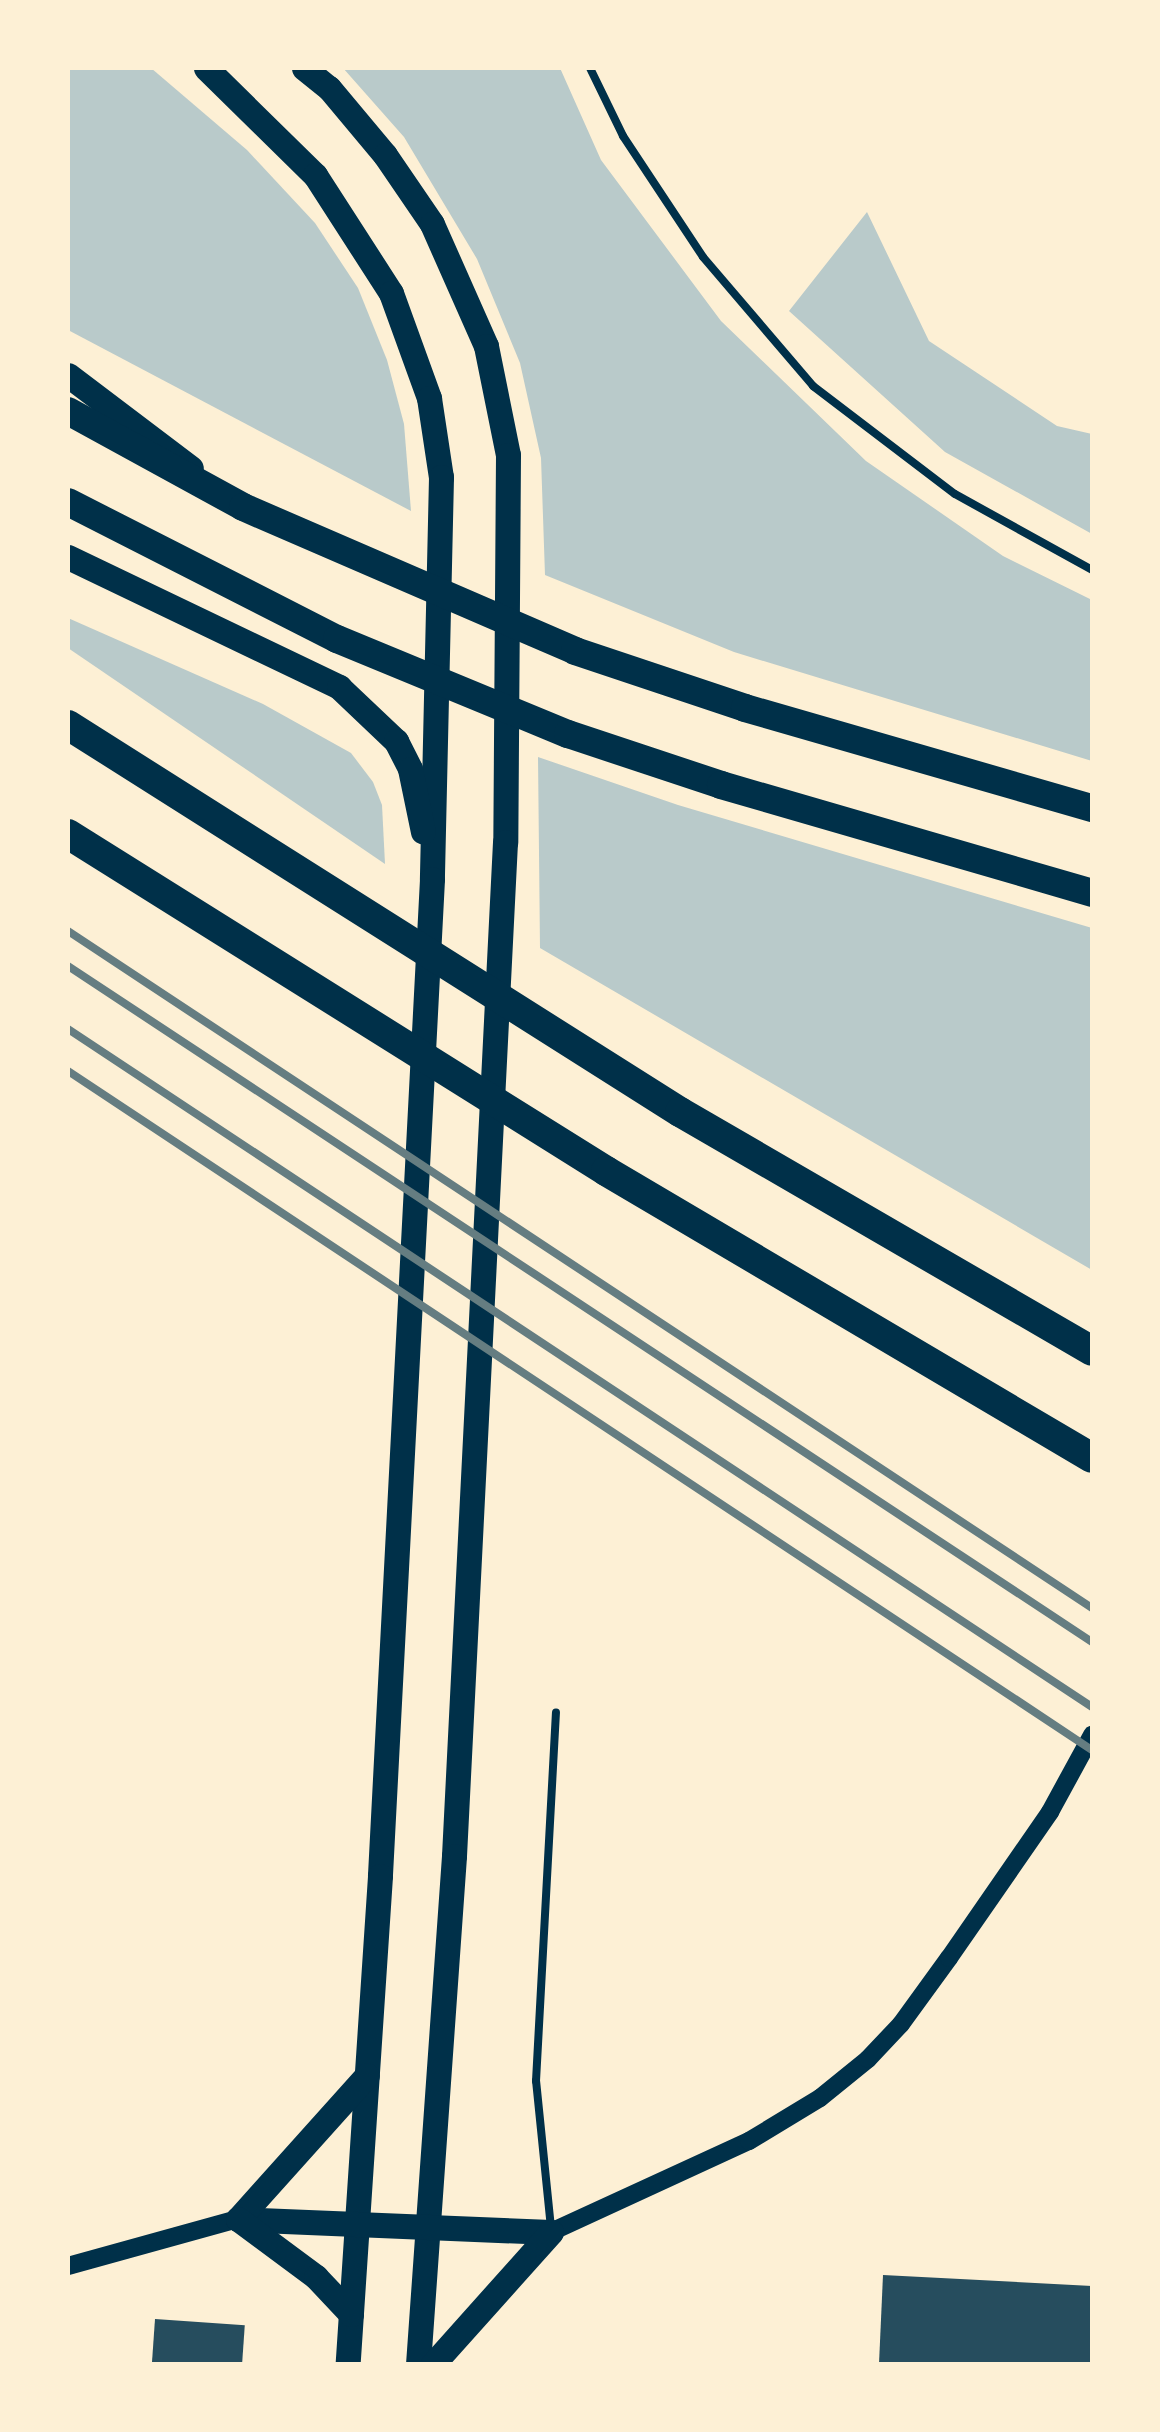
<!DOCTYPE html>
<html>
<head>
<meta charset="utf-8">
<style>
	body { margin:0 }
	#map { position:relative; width:1160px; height:2432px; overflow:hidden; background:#fdf0d5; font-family:Lato,sans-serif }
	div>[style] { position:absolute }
	.green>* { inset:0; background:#b9caca }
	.building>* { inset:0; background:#264d5e; transform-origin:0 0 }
	.service>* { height:8px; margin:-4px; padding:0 4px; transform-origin:4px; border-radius:4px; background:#003049 }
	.tertiary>* { height:18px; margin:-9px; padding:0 9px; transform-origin:9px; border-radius:9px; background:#003049 }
	.primary>* { height:25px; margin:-12.5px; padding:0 12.5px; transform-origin:12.5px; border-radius:12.5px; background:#003049 }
	.trunk>* { height:28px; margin:-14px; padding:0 14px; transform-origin:14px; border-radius:14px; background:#003049 }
	.motorway>* { height:30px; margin:-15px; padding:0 15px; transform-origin:15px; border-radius:15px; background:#003049 }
	.rail>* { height:8px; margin:-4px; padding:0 4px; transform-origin:4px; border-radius:4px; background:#657d81 }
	span { translate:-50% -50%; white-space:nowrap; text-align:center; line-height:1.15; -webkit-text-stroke:8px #fdf0d5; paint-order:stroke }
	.frame { position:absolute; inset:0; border:70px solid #fdf0d5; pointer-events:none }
</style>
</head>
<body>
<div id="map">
	<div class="green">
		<div style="clip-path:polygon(68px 68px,151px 68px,247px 150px,315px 223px,358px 288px,387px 360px,404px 424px,411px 511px,68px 330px)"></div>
		<div style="clip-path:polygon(343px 68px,560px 68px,601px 160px,721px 321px,866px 461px,1003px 556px,1092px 600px,1092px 761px,734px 652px,545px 575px,541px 458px,520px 363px,477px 259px,404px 137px)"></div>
		<div style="clip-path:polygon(867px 212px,929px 341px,1057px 426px,1092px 434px,1092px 534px,945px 452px,789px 311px)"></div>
		<div style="clip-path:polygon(68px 618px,263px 704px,351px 753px,373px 782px,382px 805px,385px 864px,68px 648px)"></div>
		<div style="clip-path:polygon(538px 757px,678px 805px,1092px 928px,1092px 1270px,540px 948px)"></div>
	</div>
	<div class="building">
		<div style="clip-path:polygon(883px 2275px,1092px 2286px,1092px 2364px,879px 2364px)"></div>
		<div style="left:155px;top:2319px;width:90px;height:45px;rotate:4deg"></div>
	</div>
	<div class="service">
		<div style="left:590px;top:68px;width:76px;rotate:64.1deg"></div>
		<div style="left:623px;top:136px;width:145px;rotate:56.5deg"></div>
		<div style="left:703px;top:257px;width:170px;rotate:49.5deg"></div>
		<div style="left:813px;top:386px;width:178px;rotate:37.3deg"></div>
		<div style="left:955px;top:494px;width:157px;rotate:29deg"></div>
		<div style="left:551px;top:2228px;width:148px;rotate:-95.8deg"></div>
		<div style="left:536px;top:2081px;width:369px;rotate:-86.9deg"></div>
	</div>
	<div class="tertiary">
		<div style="left:551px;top:2232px;width:218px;rotate:-24.7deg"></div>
		<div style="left:749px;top:2141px;width:83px;rotate:-31.2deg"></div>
		<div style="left:820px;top:2098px;width:62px;rotate:-39.1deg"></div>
		<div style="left:868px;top:2059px;width:48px;rotate:-46.7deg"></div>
		<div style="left:901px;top:2024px;width:82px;rotate:-54deg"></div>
		<div style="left:949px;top:1958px;width:178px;rotate:-55.3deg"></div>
		<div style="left:1050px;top:1812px;width:88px;rotate:-61.4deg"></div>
		<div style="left:68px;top:2266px;width:176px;rotate:-15.5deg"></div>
	</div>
	<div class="primary">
		<div style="left:206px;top:68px;width:153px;rotate:44.5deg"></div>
		<div style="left:315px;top:175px;width:140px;rotate:57.2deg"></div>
		<div style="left:391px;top:293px;width:112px;rotate:70.1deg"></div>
		<div style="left:429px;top:398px;width:80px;rotate:81.4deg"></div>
		<div style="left:441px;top:477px;width:402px;rotate:91.3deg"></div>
		<div style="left:432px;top:879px;width:998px;rotate:92.99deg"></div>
		<div style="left:380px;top:1876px;width:489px;rotate:93.8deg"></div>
		<div style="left:304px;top:68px;width:32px;rotate:39deg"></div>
		<div style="left:329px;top:88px;width:87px;rotate:50.1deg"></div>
		<div style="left:385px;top:155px;width:83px;rotate:55.7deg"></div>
		<div style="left:432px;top:224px;width:133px;rotate:66.1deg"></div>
		<div style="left:486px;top:346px;width:111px;rotate:78.6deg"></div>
		<div style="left:508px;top:455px;width:387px;rotate:90.4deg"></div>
		<div style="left:505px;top:842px;width:1015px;rotate:92.88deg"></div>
		<div style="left:454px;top:1856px;width:509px;rotate:94.05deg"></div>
		<div style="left:68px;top:375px;width:154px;rotate:37.1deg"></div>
		<div style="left:68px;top:557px;width:301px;rotate:25.6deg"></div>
		<div style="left:339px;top:687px;width:79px;rotate:43.5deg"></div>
		<div style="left:396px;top:741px;width:31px;rotate:63deg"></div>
		<div style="left:410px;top:769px;width:64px;rotate:78.3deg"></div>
		<div style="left:238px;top:2219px;width:313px;rotate:2.4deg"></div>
		<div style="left:238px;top:2219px;width:193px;rotate:-48.1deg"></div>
		<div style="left:238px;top:2219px;width:97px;rotate:36.6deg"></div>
		<div style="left:316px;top:2277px;width:51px;rotate:46.6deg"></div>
		<div style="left:433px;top:2364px;width:177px;rotate:-48.2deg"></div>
	</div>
	<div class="trunk">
		<div style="left:68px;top:411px;width:200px;rotate:28.7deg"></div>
		<div style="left:243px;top:507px;width:362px;rotate:23.4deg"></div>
		<div style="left:575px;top:651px;width:179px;rotate:18.5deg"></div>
		<div style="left:745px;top:708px;width:361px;rotate:16.1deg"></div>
		<div style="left:68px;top:502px;width:302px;rotate:27deg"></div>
		<div style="left:337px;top:639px;width:250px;rotate:22.4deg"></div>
		<div style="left:568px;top:734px;width:161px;rotate:18.4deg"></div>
		<div style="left:721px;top:785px;width:386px;rotate:16.2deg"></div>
	</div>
	<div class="motorway">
		<div style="left:68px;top:725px;width:724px;rotate:32.31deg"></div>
		<div style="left:680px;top:1112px;width:476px;rotate:30.1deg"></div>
		<div style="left:68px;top:834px;width:635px;rotate:32.06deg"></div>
		<div style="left:606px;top:1171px;width:564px;rotate:30.56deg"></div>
	</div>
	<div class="rail">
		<div style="left:68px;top:931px;width:1228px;rotate:33.47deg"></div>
		<div style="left:68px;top:966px;width:1227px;rotate:33.43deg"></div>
		<div style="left:68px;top:1029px;width:1228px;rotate:33.51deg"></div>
		<div style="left:68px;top:1071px;width:1229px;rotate:33.55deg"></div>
	</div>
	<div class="frame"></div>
</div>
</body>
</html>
